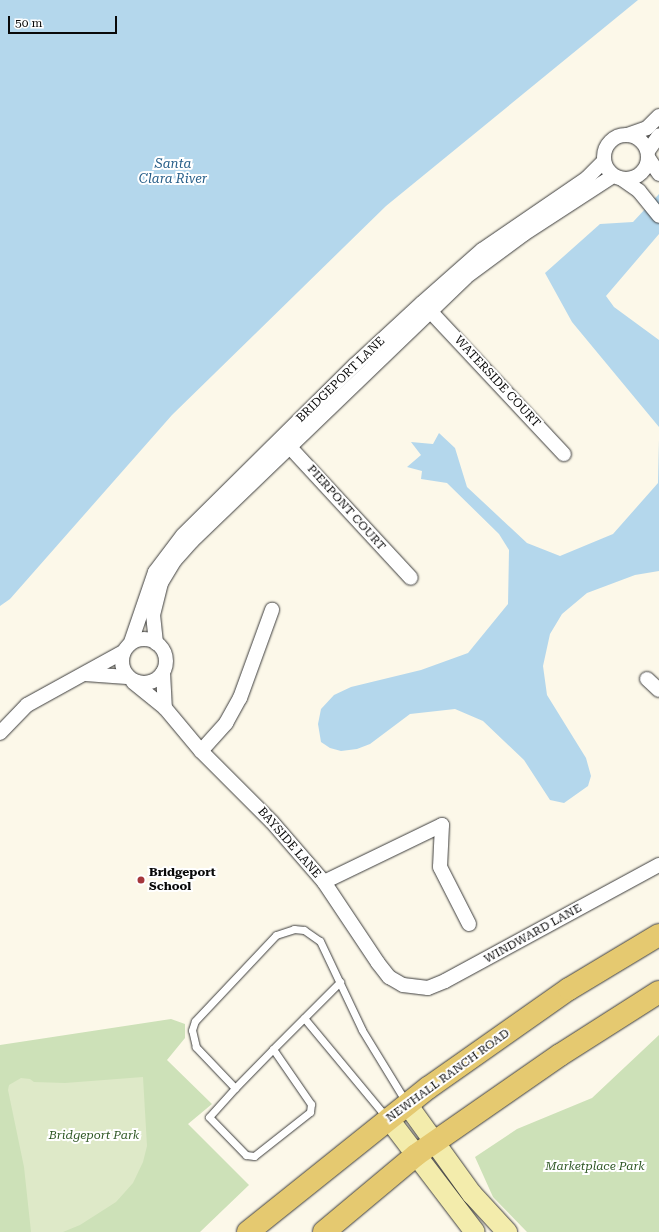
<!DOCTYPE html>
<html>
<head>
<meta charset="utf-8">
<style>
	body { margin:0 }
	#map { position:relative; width:659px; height:1232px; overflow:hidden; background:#fcf8e9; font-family:"Roboto Serif",serif }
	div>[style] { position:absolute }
	.green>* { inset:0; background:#cde1b8 }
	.pitch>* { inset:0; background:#dee9c8 }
	.water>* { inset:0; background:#b4d7ec }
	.roads { filter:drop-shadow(0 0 1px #3c3c3c) drop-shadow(0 0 1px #3c3c3c) }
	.lane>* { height:7px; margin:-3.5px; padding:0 3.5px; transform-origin:3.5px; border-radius:3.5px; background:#fff }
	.street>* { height:14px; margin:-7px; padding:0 7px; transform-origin:7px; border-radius:7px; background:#fff }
	.street>.ring { margin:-7px; padding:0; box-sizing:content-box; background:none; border:14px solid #fff; border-radius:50% }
	.secondary>* { height:20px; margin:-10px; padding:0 10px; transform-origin:10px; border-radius:10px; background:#f3ecac }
	.primary>* { height:22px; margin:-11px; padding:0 11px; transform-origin:11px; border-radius:11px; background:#e5c970 }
	.dots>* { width:11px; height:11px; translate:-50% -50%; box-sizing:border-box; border:2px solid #fff; border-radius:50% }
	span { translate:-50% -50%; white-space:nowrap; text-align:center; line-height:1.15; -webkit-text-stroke:4px #fff; paint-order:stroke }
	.street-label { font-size:12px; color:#090909 }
	.poi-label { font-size:12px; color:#090909; font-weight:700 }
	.left { translate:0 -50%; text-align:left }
	.park-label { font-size:12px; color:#2e5724; font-style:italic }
	.water-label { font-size:13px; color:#255d88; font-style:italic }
	.scale { position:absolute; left:8px; top:16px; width:109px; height:18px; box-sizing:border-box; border:2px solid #090909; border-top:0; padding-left:5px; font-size:12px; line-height:14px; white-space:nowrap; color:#090909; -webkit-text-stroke:3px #fff; paint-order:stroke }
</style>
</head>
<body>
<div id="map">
	<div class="green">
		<div style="clip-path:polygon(171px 1019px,185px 1024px,185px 1038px,167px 1060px,212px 1104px,188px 1124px,249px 1185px,200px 1232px,0 1232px,0 1045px)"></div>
		<div style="clip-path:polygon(659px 1035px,659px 1232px,527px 1232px,493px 1197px,475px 1157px,517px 1129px,592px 1098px)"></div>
	</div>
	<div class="pitch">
		<div style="clip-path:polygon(143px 1077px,147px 1146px,143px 1162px,133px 1183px,116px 1202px,80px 1225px,63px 1232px,31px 1232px,24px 1167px,8px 1090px,9px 1085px,21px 1078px,30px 1079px,34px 1082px,65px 1083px)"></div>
	</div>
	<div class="water">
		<div style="clip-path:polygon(0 0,638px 0,386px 206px,172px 415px,10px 599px,0 606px)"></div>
		<div style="clip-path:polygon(659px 194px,659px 234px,606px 296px,614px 307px,659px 340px,659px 427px,572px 322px,545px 273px,600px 224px,633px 222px)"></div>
		<div style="clip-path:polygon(439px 433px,455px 448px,467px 487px,527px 543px,560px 556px,613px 534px,658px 483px,659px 439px,659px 571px,635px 575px,587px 593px,562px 614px,550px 634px,543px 666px,547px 695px,586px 758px,591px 776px,588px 786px,564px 803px,550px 800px,524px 760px,483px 721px,455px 709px,410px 714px,370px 744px,357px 749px,341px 751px,330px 748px,321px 742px,318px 724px,321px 709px,334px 695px,351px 687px,421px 670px,468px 653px,508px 604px,509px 550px,499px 534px,447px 483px,421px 479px,422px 471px,407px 467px,421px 455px,411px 442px,433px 444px)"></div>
	</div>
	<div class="roads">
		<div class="lane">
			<div style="left:304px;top:1018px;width:130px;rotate:50.3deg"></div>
			<div style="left:273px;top:1049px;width:67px;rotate:55.4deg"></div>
			<div style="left:311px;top:1104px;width:8px;rotate:97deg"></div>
			<div style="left:310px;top:1112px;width:71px;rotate:141.8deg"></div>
			<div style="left:254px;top:1156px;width:8px;rotate:-173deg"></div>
			<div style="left:246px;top:1155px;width:53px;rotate:-134.2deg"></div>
			<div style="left:209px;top:1117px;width:39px;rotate:-48deg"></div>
			<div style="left:235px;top:1088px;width:54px;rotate:-45.7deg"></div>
			<div style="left:273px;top:1049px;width:95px;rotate:-45deg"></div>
			<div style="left:235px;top:1088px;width:57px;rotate:-133.6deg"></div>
			<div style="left:196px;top:1047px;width:17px;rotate:-103deg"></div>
			<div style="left:192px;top:1030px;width:9px;rotate:-72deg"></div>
			<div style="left:195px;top:1021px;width:118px;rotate:-46.7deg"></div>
			<div style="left:276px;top:935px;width:19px;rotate:-18deg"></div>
			<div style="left:294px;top:929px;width:10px;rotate:6deg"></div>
			<div style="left:304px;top:930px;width:19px;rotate:35deg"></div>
			<div style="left:320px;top:941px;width:98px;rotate:64.7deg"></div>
			<div style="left:362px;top:1030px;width:84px;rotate:58.6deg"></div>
		</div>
		<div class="street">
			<div class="ring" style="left:604px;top:135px;width:30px;height:30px"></div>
			<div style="left:627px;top:135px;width:21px;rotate:-19deg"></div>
			<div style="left:647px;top:128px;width:17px;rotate:-45deg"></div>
			<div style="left:648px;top:151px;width:19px;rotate:-55deg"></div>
			<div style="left:649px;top:159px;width:18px;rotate:56deg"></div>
			<div style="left:622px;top:179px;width:21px;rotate:35deg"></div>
			<div style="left:639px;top:191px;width:32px;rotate:51deg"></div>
			<div style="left:430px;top:311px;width:196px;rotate:46.9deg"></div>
			<div style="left:285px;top:442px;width:185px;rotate:47.2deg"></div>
			<div class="ring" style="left:122px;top:639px;width:30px;height:30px"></div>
			<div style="left:131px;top:642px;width:74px;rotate:-71.1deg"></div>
			<div style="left:155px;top:572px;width:46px;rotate:-52.9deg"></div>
			<div style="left:183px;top:535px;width:242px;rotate:-44.7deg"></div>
			<div style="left:355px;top:365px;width:91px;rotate:-42.8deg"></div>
			<div style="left:422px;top:303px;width:80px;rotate:-41.5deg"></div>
			<div style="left:482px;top:250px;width:127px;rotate:-34.4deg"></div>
			<div style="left:587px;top:178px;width:24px;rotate:-45deg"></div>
			<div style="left:156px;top:643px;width:28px;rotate:-96deg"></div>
			<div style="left:153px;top:615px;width:33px;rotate:-76deg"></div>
			<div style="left:161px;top:583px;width:27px;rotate:-59deg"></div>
			<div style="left:175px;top:560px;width:25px;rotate:-48deg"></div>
			<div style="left:192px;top:541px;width:380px;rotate:-43.9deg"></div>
			<div style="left:466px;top:277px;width:72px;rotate:-36.6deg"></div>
			<div style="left:524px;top:234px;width:106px;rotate:-33.1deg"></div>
			<div style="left:163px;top:672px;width:36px;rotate:87deg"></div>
			<div style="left:85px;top:674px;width:42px;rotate:4.1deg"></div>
			<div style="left:647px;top:679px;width:16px;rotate:43deg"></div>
			<div style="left:133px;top:682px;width:41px;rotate:39.1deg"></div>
			<div style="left:165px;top:708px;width:56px;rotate:50.1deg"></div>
			<div style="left:201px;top:751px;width:100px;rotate:45deg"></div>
			<div style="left:272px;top:822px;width:79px;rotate:49.1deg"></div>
			<div style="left:324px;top:882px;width:97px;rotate:56.3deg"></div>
			<div style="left:378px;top:963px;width:18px;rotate:52deg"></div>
			<div style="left:389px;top:977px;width:16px;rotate:30deg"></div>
			<div style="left:403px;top:985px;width:25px;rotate:7deg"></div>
			<div style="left:428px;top:988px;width:18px;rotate:-22deg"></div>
			<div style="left:445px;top:981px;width:243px;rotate:-28.5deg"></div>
			<div style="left:0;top:733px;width:39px;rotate:-46deg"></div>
			<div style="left:27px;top:705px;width:110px;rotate:-28.9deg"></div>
			<div style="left:201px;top:751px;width:38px;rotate:-48deg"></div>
			<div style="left:226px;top:723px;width:29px;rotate:-61deg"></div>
			<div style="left:240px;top:698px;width:94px;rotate:-70deg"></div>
			<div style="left:324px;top:882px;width:131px;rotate:-25.8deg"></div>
			<div style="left:442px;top:825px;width:42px;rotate:92.7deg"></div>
			<div style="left:440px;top:867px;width:64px;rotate:63deg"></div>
		</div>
		<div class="secondary">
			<div style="left:407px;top:1104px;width:111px;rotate:54.2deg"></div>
			<div style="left:472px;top:1194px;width:52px;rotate:47.4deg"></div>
			<div style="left:388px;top:1118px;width:143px;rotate:52.7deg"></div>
		</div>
		<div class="primary">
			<div style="left:248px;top:1232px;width:231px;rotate:-38.7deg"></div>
			<div style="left:428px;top:1088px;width:172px;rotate:-35.1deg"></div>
			<div style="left:569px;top:989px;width:105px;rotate:-31deg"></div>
			<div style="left:324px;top:1232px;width:120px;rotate:-39.9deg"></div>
			<div style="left:416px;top:1155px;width:175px;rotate:-34.8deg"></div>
			<div style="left:560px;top:1055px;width:117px;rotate:-32.5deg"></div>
		</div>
	</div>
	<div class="dots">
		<div style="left:141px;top:880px;background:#a5363b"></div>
	</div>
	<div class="street-label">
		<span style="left:341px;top:380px;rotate:-44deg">BRIDGEPORT LANE</span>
		<span style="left:497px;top:382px;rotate:47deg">WATERSIDE COURT</span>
		<span style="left:346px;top:508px;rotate:48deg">PIERPONT COURT</span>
		<span style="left:289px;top:843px;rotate:49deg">BAYSIDE LANE</span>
		<span style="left:533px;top:934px;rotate:-29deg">WINDWARD LANE</span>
		<span style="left:448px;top:1076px;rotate:-36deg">NEWHALL RANCH ROAD</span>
	</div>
	<div class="poi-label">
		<span class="left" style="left:149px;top:880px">Bridgeport<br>School</span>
	</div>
	<div class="park-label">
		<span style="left:94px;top:1136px">Bridgeport Park</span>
		<span style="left:595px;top:1167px">Marketplace Park</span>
	</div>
	<div class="water-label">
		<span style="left:173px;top:172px">Santa<br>Clara River</span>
	</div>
	<div class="scale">50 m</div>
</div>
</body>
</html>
